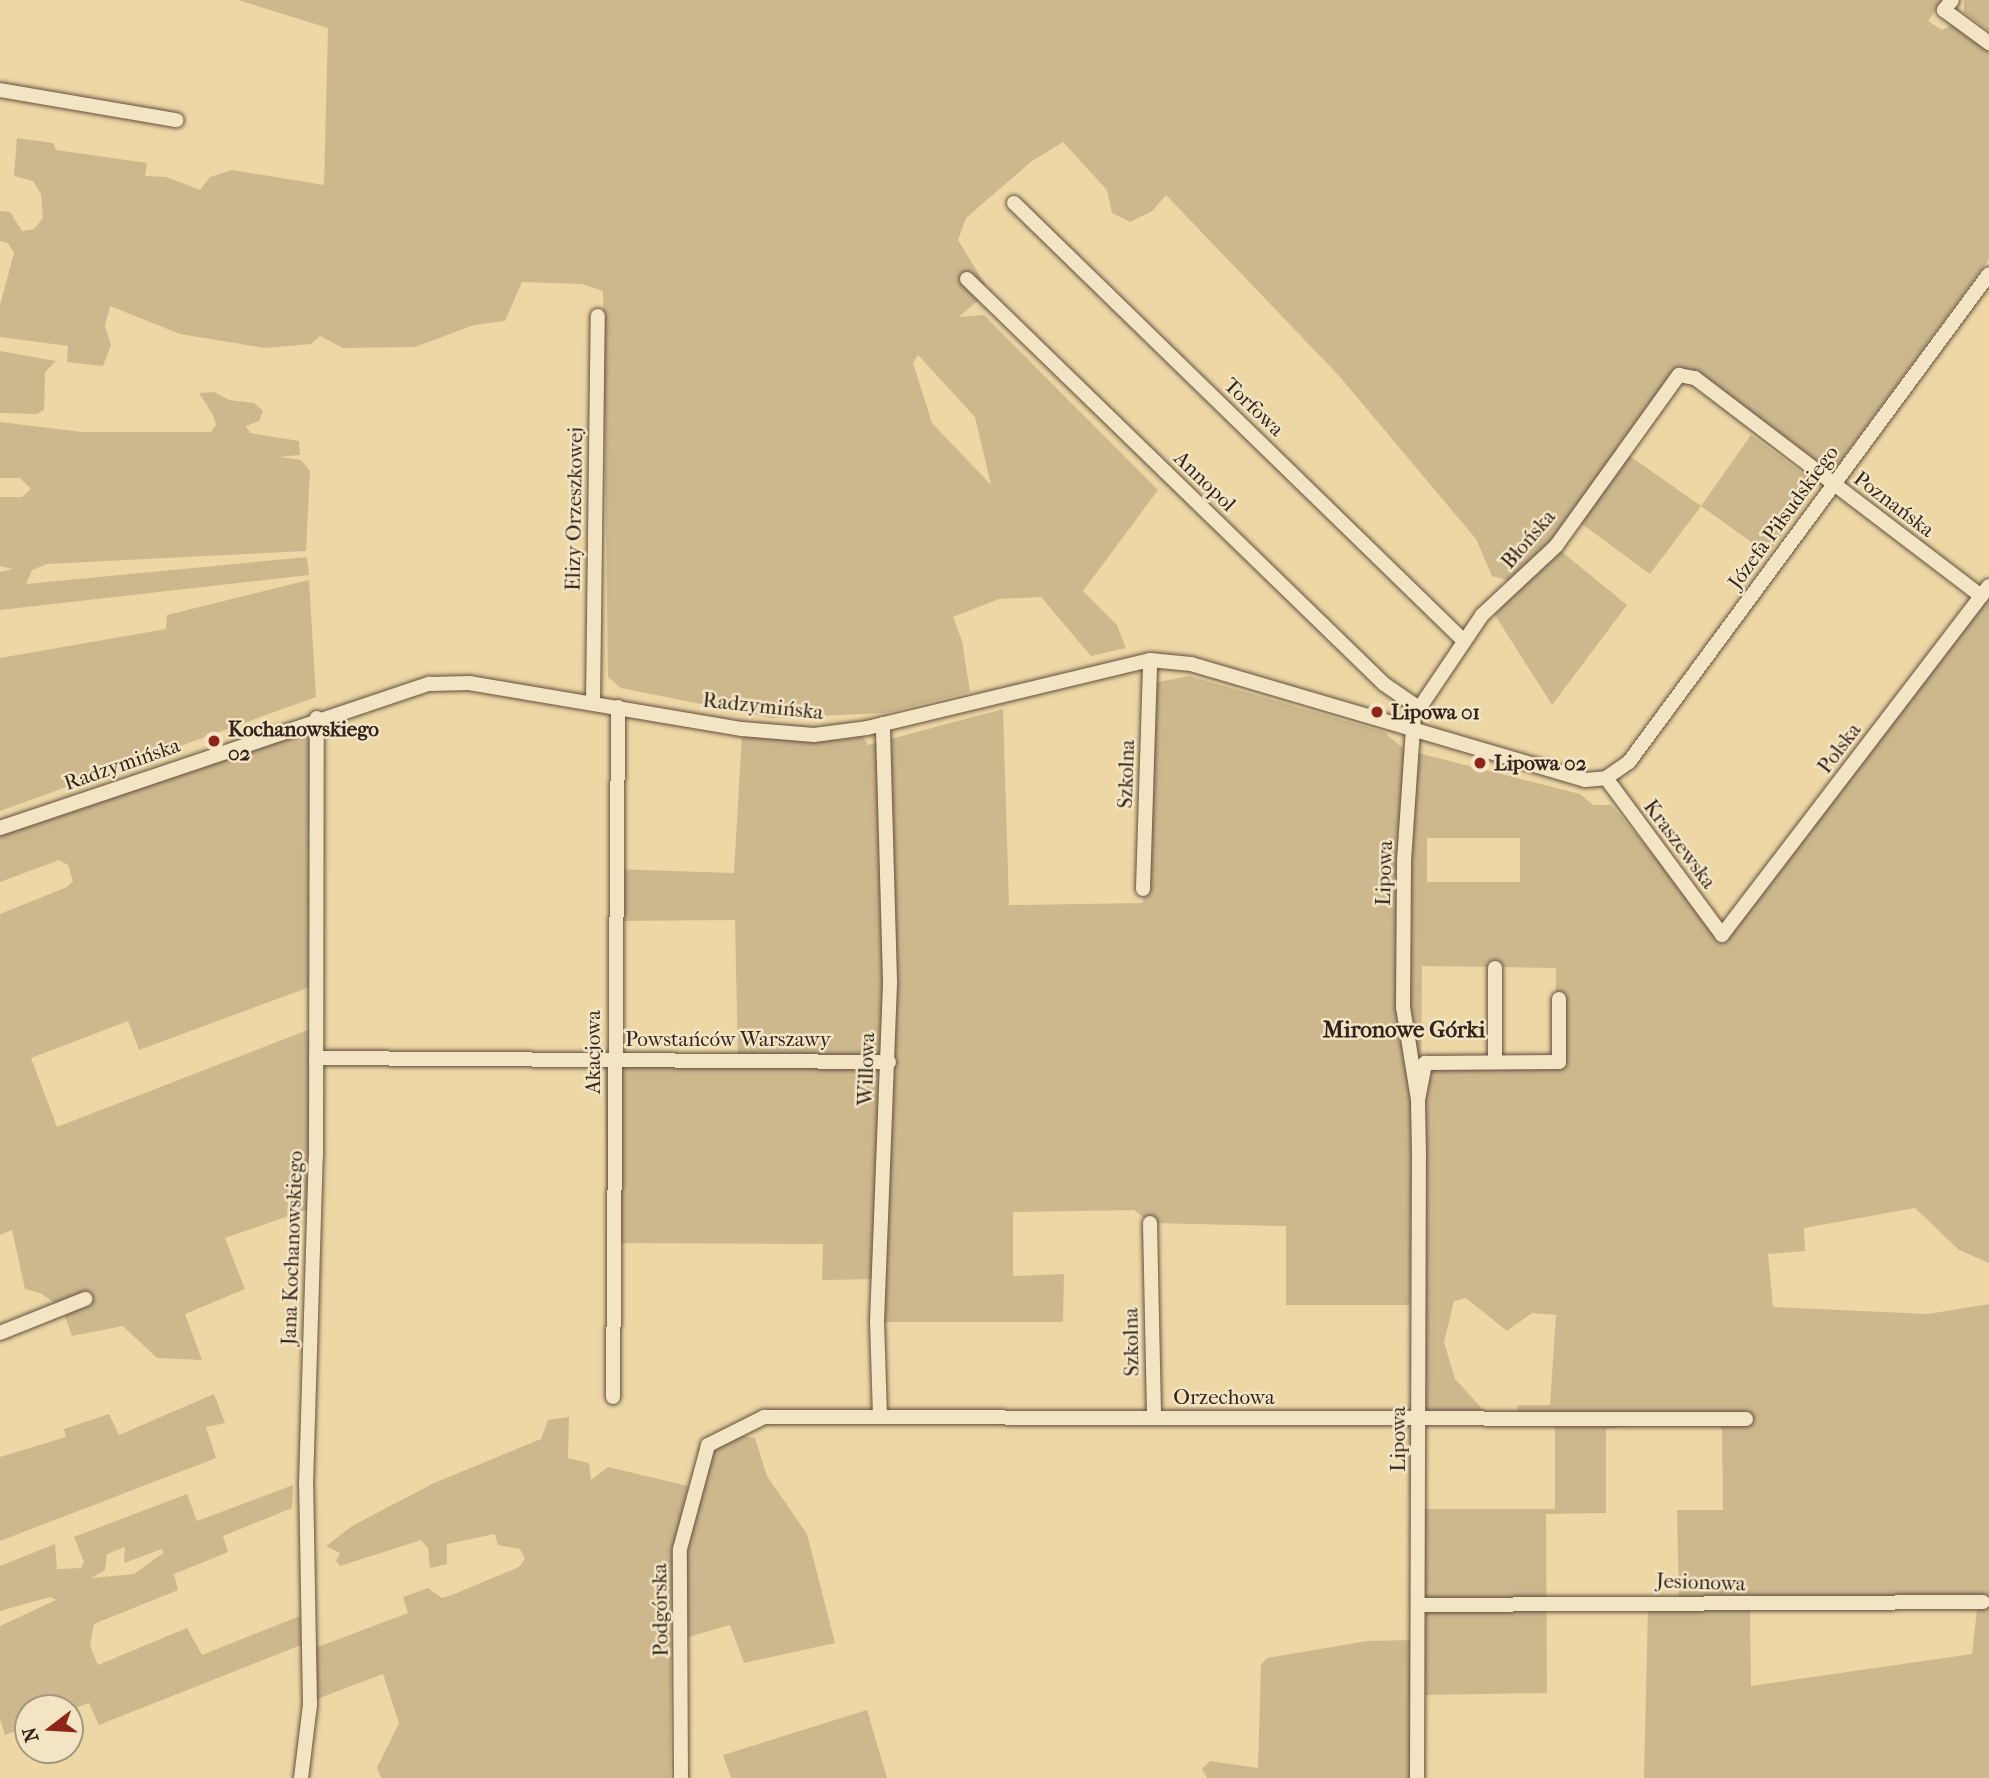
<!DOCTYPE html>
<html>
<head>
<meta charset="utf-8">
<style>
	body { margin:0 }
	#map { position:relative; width:1989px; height:1778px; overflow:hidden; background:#edd7a5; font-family:"IM FELL French Canon",serif }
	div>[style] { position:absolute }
	.green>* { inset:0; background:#cdb88e }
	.roads { filter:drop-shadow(0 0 2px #61503f) drop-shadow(0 0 2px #61503f) }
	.minor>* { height:14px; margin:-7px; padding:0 7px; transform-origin:7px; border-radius:7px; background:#f3e5c4 }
	.dots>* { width:19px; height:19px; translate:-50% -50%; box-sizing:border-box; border:4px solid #f3e5c4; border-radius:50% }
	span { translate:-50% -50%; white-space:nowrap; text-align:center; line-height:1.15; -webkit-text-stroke:5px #f3e5c4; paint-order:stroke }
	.street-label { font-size:21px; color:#32231d }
	.poi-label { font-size:21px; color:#32231d; font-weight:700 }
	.left { translate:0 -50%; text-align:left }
	.neighbourhood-label { font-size:23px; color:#32231d; font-weight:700 }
	.north { position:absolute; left:14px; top:1694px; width:70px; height:70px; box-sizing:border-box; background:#f3e5c4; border:2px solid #a69781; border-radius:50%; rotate:253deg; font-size:19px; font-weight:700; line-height:28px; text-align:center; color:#32231d }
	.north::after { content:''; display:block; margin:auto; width:24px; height:32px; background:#8f2418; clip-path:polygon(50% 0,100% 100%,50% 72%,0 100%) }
</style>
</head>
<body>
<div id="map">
	<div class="green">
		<div style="clip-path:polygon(evenodd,238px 0,1943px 0,1928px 21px,1942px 30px,1952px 25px,1989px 52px,1989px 259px,1834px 470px,1825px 472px,1693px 373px,1672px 375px,1617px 447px,1701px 506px,1751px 435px,1817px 484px,1768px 554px,1701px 506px,1650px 574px,1575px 519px,1556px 547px,1627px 605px,1552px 705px,1495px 615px,1536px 562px,1511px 581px,1492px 576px,1476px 539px,1340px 377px,1166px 195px,1152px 211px,1130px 222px,1112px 213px,1107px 190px,1063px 142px,1032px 161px,966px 218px,958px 240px,985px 284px,983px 296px,959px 317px,984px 315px,1158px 490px,1083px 591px,1117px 625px,1126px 648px,1091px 656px,1041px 597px,999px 599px,953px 617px,962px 641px,970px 692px,885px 713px,772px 718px,621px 688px,608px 677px,603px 291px,582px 284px,522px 282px,505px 321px,474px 325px,415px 347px,343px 348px,320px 336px,311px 344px,265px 348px,180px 334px,110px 306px,105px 326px,111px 345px,103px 366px,67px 362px,68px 346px,0 337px,0 305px,14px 253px,8px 243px,0 241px,0 211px,10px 212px,22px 231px,34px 229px,43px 218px,41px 194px,33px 181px,14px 176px,17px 138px,53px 143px,56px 150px,147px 163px,145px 176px,166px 177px,200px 190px,210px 177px,232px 170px,324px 185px,328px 28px,238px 0,918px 355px,975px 417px,991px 485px,932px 423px,913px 363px,918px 355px)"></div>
		<div style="clip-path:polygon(1964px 0,1989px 0,1989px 31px,1964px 12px)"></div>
		<div style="clip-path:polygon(0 351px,56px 361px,45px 372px,44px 410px,37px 414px,0 413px)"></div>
		<div style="clip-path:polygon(214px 392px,229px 400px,254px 403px,263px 411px,259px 421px,246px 426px,250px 433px,299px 441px,300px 455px,279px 457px,301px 460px,310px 471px,306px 551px,47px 564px,32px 570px,26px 584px,307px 557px,309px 575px,0 610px,0 572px,13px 569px,0 566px,0 497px,22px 497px,31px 489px,20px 478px,0 478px,0 422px,82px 432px,211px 432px,216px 425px,213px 415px,199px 393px)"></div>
		<div style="clip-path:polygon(309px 580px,316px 697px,0 811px,0 658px,166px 629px,167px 615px)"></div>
		<div style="clip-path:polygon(evenodd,1989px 584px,1989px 1263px,1959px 1250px,1915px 1208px,1804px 1228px,1805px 1251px,1768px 1254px,1773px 1307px,1928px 1314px,1989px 1304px,1989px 1778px,1644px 1778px,1648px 1607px,1679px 1607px,1677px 1510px,1723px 1510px,1722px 1429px,1697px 1418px,1606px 1429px,1606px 1513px,1546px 1514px,1547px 1693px,1425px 1695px,1422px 1509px,1555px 1509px,1555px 1426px,1513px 1423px,1518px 1405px,1550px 1405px,1556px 1315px,1532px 1313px,1507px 1331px,1466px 1298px,1454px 1301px,1444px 1342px,1455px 1379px,1487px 1414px,1424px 1414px,1425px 1096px,1429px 1066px,1555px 1066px,1556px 968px,1422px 966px,1421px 1079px,1407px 1002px,1413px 761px,1418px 753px,1580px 794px,1593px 805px,1611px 805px,1722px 935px,1989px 584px,1427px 838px,1520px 838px,1520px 882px,1427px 882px,1427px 838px,1989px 584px,1977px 1609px,1972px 1654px,1751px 1686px,1750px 1610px,1977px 1609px)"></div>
		<div style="clip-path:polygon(1189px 676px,1384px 732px,1405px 750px,1399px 1010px,1412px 1108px,1410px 1305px,1286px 1305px,1286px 1226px,1150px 1223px,1134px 1210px,1013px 1212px,1013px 1276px,1064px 1274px,1063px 1322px,881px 1322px,881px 1279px,822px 1280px,823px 1244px,607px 1243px,605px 1060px,738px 1062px,735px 920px,611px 921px,612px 869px,734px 873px,742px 734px,841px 740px,862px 735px,868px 745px,1003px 709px,1009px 905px,1143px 903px,1152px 683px)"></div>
		<div style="clip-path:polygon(318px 721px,315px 985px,139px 1050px,128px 1021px,31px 1058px,57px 1127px,308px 1030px,314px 1065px,312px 1208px,225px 1238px,245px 1289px,185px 1314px,202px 1360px,157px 1358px,123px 1326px,72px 1336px,62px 1308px,40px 1293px,25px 1289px,12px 1230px,0 1235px,0 914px,67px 887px,73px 881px,68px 865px,59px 860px,0 882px,0 828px)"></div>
		<div style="clip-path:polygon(214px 1394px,225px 1423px,206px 1427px,216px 1458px,0 1541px,0 1457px,66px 1437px,64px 1429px,109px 1414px,119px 1435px)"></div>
		<div style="clip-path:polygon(569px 1417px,568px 1458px,589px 1463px,591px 1480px,608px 1467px,688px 1486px,672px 1555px,670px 1778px,381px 1778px,377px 1768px,399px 1723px,383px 1674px,317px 1699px,315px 1648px,408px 1613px,403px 1597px,428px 1588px,442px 1598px,452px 1595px,519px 1567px,525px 1559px,520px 1549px,498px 1545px,495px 1534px,447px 1544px,447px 1564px,430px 1568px,428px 1548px,421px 1540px,340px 1566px,336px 1561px,340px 1553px,326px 1546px,352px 1526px,434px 1483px,541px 1439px,548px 1420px)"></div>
		<div style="clip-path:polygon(741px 1436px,755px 1438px,767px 1476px,807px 1534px,835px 1643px,744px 1663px,730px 1625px,688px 1637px,683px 1577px,688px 1523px,704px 1454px)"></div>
		<div style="clip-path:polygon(evenodd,293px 1485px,292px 1508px,223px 1536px,228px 1552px,174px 1574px,178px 1590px,94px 1624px,90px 1646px,98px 1665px,187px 1628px,202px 1655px,300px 1616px,301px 1645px,99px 1725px,89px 1703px,70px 1710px,28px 1708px,28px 1726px,5px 1735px,0 1719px,0 1626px,56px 1600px,50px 1597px,0 1611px,0 1566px,55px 1544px,57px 1569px,81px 1568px,84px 1562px,74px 1537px,187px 1494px,197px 1521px,293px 1485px,125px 1547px,124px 1563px,162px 1549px,163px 1553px,134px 1574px,91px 1578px,105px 1570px,107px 1554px,125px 1547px)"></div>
		<div style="clip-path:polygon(1413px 1640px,1413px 1778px,1207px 1778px,1202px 1769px,1210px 1761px,1258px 1768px,1261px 1665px,1267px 1658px,1367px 1641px)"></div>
		<div style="clip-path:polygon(867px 1710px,887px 1778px,731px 1778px,723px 1755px)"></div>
	</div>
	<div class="roads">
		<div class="minor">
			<div style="left:1952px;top:0;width:13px;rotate:129deg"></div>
			<div style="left:1944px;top:10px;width:56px;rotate:36.3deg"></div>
			<div style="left:0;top:90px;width:179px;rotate:9.7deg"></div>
			<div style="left:1014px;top:203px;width:628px;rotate:44.23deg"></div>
			<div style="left:967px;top:279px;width:581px;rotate:44.16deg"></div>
			<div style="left:1384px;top:684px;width:42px;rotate:34.4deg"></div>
			<div style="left:593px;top:703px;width:387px;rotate:-89.3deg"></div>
			<div style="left:1606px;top:778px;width:195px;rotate:53.5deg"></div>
			<div style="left:1722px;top:935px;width:439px;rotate:-52.6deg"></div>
			<div style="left:0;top:828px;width:453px;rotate:-18.6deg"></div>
			<div style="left:429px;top:684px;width:40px;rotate:-1.4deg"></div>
			<div style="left:469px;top:683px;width:277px;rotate:9.6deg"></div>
			<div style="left:742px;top:729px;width:72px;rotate:4.8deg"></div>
			<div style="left:814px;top:735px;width:53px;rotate:-7.5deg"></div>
			<div style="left:867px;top:728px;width:291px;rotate:-13.5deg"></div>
			<div style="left:1150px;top:660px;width:41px;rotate:5.6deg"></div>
			<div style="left:1191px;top:664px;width:411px;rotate:16.4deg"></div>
			<div style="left:1585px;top:780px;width:21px;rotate:-5deg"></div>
			<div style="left:1606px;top:778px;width:28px;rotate:-35deg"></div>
			<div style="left:1629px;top:762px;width:606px;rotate:-53.58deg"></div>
			<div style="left:1143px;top:889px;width:229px;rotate:-88.2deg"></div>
			<div style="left:316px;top:1058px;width:573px;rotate:0.4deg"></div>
			<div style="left:1495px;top:1062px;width:94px;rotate:-90deg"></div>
			<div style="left:1418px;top:1100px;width:38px;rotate:-79deg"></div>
			<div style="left:1425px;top:1063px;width:134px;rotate:-0.4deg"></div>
			<div style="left:1559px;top:1062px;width:63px;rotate:-90deg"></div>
			<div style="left:1150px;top:1223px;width:195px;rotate:88.8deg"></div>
			<div style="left:0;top:1333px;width:92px;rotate:-21.8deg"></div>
			<div style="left:613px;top:1397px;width:690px;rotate:-89.58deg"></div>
			<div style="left:880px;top:1416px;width:94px;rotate:-91.8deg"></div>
			<div style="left:877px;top:1322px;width:341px;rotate:-87.8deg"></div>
			<div style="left:890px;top:981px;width:257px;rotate:-91.6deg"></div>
			<div style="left:1418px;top:1605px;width:565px;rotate:-0.3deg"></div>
			<div style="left:301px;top:1778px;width:74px;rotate:-83deg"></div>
			<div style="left:310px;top:1705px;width:220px;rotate:-91deg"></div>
			<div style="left:306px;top:1485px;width:329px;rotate:-88.3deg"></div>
			<div style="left:316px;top:1156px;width:438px;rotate:-89.9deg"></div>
			<div style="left:681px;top:1778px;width:229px;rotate:-90.3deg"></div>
			<div style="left:680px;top:1549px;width:108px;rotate:-74.9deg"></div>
			<div style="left:708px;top:1445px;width:63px;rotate:-26.6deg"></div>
			<div style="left:764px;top:1417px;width:982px;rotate:0.12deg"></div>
			<div style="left:1417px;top:1778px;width:624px;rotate:-89.82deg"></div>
			<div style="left:1419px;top:1154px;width:54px;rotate:-91.1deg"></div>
			<div style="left:1418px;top:1100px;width:94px;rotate:-99.2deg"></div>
			<div style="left:1403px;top:1007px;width:146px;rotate:-89.6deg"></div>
			<div style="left:1404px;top:861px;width:145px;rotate:-86.1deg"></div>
			<div style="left:1414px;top:716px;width:122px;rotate:-56deg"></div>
			<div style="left:1482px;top:615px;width:101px;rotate:-43deg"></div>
			<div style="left:1556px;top:546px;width:211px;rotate:-54.3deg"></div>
			<div style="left:1679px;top:375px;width:16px;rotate:11deg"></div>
			<div style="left:1695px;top:378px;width:360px;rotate:37.3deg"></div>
		</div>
	</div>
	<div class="dots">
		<div style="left:1377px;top:712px;background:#8f2418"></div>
		<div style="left:214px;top:741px;background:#8f2418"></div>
		<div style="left:1480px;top:763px;background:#8f2418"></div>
	</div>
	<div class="street-label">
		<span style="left:1254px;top:407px;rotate:44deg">Torfowa</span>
		<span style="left:1205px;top:481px;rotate:44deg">Annopol</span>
		<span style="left:1894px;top:504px;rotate:37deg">Poznańska</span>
		<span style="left:574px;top:509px;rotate:-89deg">Elizy Orzeszkowej</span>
		<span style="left:1783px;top:517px;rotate:-54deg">Józefa Piłsudskiego</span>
		<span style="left:1528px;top:539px;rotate:-49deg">Błońska</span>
		<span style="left:763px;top:706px;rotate:6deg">Radzymińska</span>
		<span style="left:1839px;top:748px;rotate:-53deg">Polska</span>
		<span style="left:122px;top:764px;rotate:-19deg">Radzymińska</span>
		<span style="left:1126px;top:774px;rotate:-88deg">Szkolna</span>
		<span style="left:1680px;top:844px;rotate:53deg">Kraszewska</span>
		<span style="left:1384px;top:873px;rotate:-88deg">Lipowa</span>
		<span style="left:728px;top:1039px">Powstańców Warszawy</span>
		<span style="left:593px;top:1052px;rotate:-90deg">Akacjowa</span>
		<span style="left:866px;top:1069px;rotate:-88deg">Willowa</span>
		<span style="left:292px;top:1248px;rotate:-88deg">Jana Kochanowskiego</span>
		<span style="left:1131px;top:1342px;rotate:-91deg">Szkolna</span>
		<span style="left:1224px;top:1397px">Orzechowa</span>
		<span style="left:1398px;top:1439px;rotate:-90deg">Lipowa</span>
		<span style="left:1701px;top:1582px;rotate:2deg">Jesionowa</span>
		<span style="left:660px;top:1610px;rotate:-91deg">Podgórska</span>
	</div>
	<div class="poi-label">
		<span class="left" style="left:1391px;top:712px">Lipowa 01</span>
		<span class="left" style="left:228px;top:741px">Kochanowskiego<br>02</span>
		<span class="left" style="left:1494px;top:763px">Lipowa 02</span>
	</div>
	<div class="neighbourhood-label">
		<span style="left:1404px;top:1030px">Mironowe Górki</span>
	</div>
	<div class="north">N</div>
</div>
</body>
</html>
